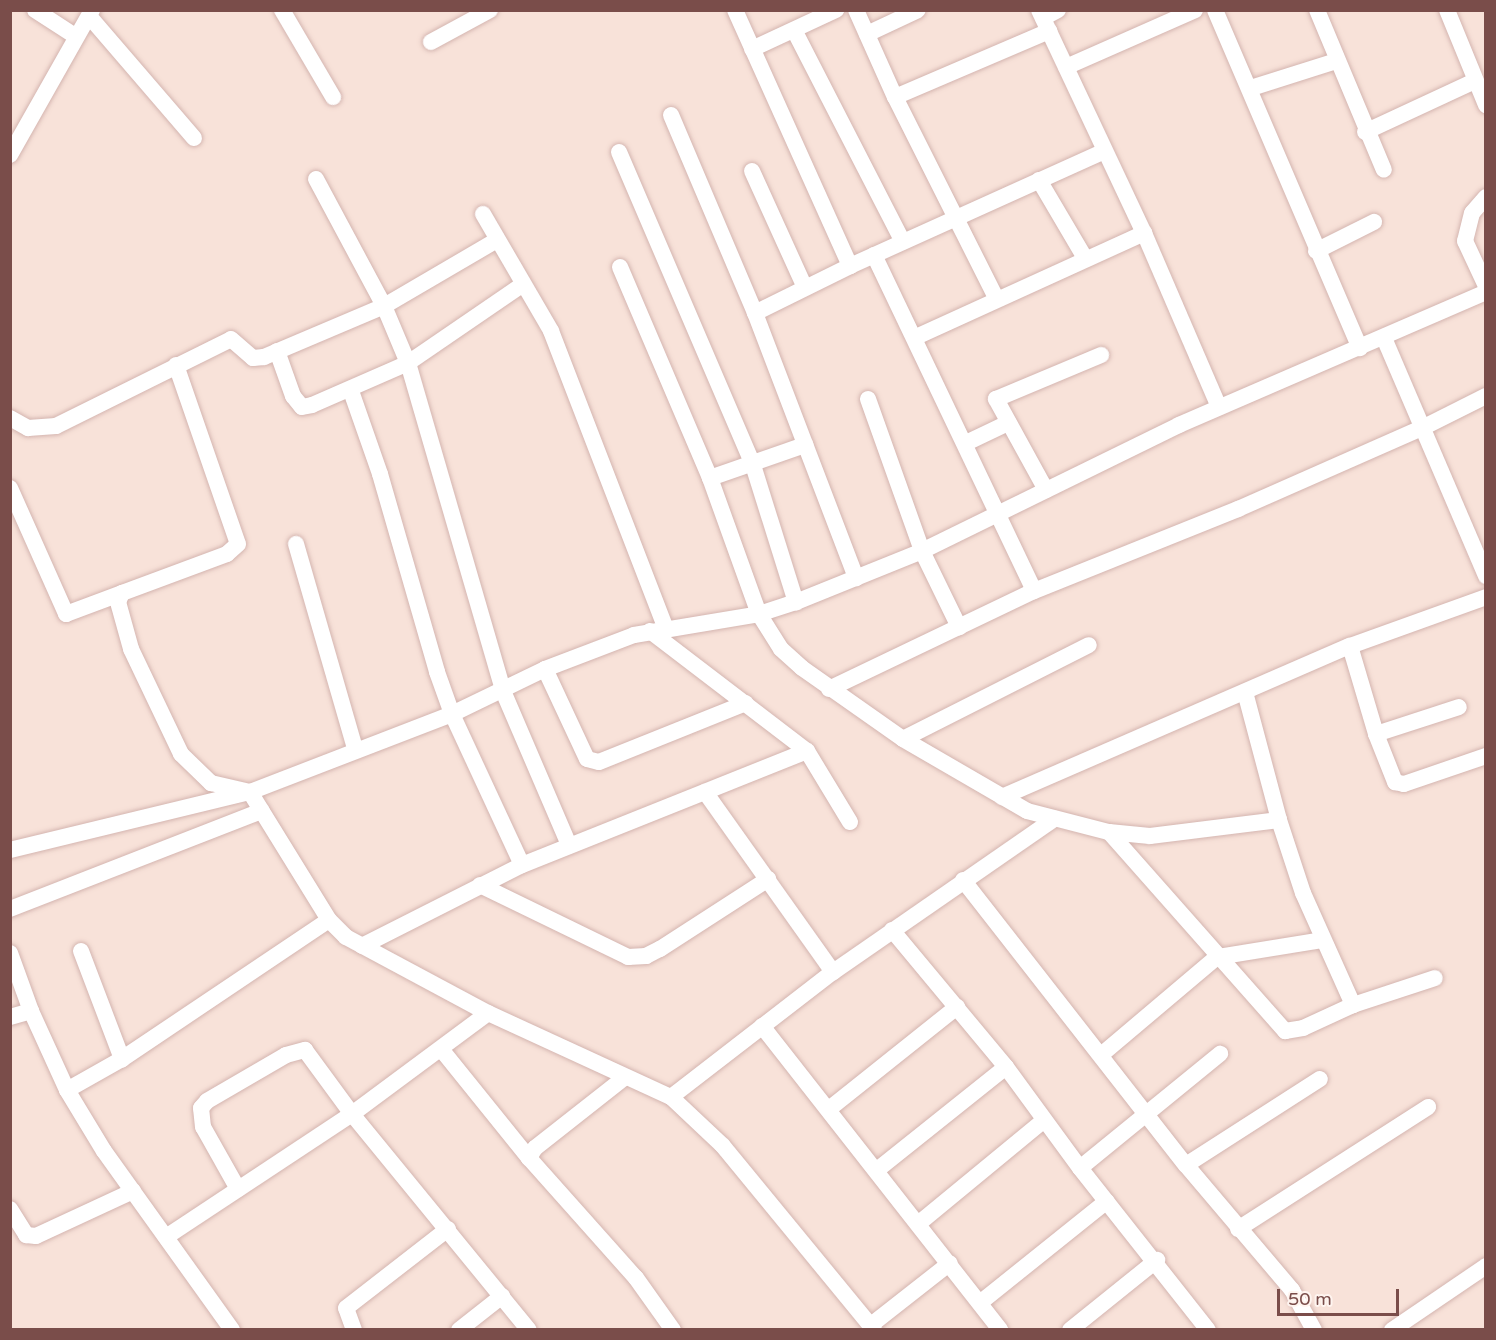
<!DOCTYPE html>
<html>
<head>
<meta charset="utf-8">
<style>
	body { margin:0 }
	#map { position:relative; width:1496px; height:1340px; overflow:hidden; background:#feefe9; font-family:"Varela Round",sans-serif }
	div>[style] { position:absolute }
	.residential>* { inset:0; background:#f8e2d9; transform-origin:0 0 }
	.roads { filter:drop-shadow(0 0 2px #d4b5b0) drop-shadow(0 0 2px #d4b5b0) }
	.minor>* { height:16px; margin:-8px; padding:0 8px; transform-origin:8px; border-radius:8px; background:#fff }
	span { translate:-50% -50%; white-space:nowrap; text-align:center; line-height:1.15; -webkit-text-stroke:4.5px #fff5f0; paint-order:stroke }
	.frame { position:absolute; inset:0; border:12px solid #7a4d4a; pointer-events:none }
	.scale { position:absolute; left:1277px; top:1289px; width:122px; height:27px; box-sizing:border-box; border:3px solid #7a4d4a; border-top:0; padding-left:8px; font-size:18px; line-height:21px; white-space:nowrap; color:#7a4d4a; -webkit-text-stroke:4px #fff5f0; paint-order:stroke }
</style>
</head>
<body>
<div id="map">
	<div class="residential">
		<div style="left:11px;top:11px;width:1474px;height:1318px"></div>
	</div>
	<div class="roads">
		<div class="minor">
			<div style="left:35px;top:10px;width:48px;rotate:33deg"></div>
			<div style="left:282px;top:10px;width:101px;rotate:59.6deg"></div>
			<div style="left:735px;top:10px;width:281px;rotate:65.8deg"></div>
			<div style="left:856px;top:10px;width:95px;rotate:65.9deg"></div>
			<div style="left:895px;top:97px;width:225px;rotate:63.3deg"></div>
			<div style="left:1039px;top:10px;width:246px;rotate:64.8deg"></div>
			<div style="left:1144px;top:233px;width:189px;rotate:66.7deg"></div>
			<div style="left:1215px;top:10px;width:368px;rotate:66.8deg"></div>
			<div style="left:1317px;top:10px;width:173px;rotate:67.3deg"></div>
			<div style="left:1447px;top:10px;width:103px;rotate:67.7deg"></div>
			<div style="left:89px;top:16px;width:161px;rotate:49.3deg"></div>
			<div style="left:1043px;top:18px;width:17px;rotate:-28deg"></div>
			<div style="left:794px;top:30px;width:238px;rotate:62.8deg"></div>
			<div style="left:867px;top:34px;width:56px;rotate:-25.2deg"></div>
			<div style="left:431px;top:42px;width:67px;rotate:-28.5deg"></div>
			<div style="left:752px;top:49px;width:93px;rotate:-24.9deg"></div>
			<div style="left:1066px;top:67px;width:141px;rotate:-23.8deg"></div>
			<div style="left:1251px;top:88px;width:89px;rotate:-17.6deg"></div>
			<div style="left:895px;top:97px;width:168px;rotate:-23.2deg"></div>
			<div style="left:671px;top:115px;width:215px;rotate:67deg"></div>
			<div style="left:755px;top:313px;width:284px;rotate:69.1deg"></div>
			<div style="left:1365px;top:132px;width:121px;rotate:-24.9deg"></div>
			<div style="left:619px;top:152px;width:340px;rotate:66.8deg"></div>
			<div style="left:753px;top:465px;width:144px;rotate:72.6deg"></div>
			<div style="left:10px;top:155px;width:167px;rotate:-60.5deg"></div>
			<div style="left:752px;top:171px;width:128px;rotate:65.6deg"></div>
			<div style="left:316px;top:179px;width:144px;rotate:61.8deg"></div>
			<div style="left:384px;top:306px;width:62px;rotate:67.2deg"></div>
			<div style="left:408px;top:363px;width:341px;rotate:73.8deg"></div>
			<div style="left:503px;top:691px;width:168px;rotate:66.8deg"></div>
			<div style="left:1039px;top:180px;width:91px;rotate:59.5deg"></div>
			<div style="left:1486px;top:197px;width:21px;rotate:131deg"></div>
			<div style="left:1472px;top:213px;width:29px;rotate:104deg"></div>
			<div style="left:1465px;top:241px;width:50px;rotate:65deg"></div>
			<div style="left:483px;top:214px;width:135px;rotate:59.8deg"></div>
			<div style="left:551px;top:331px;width:317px;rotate:68.9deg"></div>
			<div style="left:1316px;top:251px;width:65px;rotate:-26.6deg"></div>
			<div style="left:874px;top:255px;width:372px;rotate:64.5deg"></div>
			<div style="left:620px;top:267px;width:229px;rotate:66.9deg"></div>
			<div style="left:710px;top:478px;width:145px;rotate:70.2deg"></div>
			<div style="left:759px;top:614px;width:41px;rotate:57.8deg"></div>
			<div style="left:781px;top:649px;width:28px;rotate:42deg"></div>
			<div style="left:802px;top:668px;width:123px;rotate:35.1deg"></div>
			<div style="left:903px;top:739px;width:143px;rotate:30.1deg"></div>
			<div style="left:1027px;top:811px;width:85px;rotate:14.4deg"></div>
			<div style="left:1109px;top:832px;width:41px;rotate:5.6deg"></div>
			<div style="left:1150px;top:836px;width:130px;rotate:-7.1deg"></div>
			<div style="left:755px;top:313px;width:106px;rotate:-26.3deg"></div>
			<div style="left:850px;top:266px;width:277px;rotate:-24.3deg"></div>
			<div style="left:916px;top:337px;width:251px;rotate:-24.5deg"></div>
			<div style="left:1384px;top:338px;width:259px;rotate:66.8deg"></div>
			<div style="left:277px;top:351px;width:48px;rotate:70.4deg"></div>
			<div style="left:293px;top:396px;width:14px;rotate:51deg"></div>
			<div style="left:302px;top:407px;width:10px;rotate:-11deg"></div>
			<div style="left:312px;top:405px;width:105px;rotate:-23.6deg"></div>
			<div style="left:408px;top:363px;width:138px;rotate:-34.4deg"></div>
			<div style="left:176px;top:365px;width:189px;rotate:70.9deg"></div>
			<div style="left:238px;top:544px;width:15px;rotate:138deg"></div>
			<div style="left:227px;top:554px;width:112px;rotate:159.6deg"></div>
			<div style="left:122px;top:593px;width:10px;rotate:114deg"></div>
			<div style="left:118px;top:602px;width:49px;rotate:74.5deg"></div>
			<div style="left:131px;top:649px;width:116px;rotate:64.5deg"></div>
			<div style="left:181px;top:754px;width:42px;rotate:44deg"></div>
			<div style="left:211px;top:783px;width:40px;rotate:13deg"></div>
			<div style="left:250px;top:792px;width:150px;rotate:58.3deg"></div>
			<div style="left:329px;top:920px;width:24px;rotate:45deg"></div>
			<div style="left:346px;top:937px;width:161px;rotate:28.2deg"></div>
			<div style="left:488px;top:1013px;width:201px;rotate:24.7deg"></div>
			<div style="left:671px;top:1097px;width:71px;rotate:43.3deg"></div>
			<div style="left:723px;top:1146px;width:238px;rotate:50.6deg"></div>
			<div style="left:351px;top:391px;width:88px;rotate:70.7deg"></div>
			<div style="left:380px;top:474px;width:206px;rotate:73.9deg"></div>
			<div style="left:437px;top:672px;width:45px;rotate:70.3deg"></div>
			<div style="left:452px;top:714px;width:166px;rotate:65.1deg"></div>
			<div style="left:868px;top:399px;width:161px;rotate:70.4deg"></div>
			<div style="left:922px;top:551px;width:85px;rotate:64deg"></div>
			<div style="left:10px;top:418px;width:21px;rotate:29deg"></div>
			<div style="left:28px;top:428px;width:28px;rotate:-4deg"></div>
			<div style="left:56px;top:426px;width:195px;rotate:-26.4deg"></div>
			<div style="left:231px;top:339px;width:29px;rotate:41deg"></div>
			<div style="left:253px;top:358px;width:11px;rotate:-5deg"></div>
			<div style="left:264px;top:357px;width:130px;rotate:-23deg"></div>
			<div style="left:384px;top:306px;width:131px;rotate:-30.3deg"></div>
			<div style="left:966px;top:443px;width:47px;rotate:-25.5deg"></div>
			<div style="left:710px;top:478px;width:101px;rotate:-19.2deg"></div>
			<div style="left:10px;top:488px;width:138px;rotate:66deg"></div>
			<div style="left:66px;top:614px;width:60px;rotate:-20.6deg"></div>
			<div style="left:1046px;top:490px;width:104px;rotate:-118.8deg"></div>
			<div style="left:996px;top:399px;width:114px;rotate:-22.7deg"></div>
			<div style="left:296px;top:544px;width:212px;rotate:73.9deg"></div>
			<div style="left:650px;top:631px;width:198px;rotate:37.4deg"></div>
			<div style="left:807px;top:751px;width:83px;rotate:58.8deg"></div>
			<div style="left:1350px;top:646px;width:92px;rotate:73.5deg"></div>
			<div style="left:1376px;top:734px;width:52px;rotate:68.4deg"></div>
			<div style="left:1395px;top:782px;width:9px;rotate:13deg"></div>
			<div style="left:1404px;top:784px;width:87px;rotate:-18.9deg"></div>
			<div style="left:545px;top:669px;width:99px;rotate:65deg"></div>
			<div style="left:587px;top:759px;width:12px;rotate:14deg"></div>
			<div style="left:599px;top:762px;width:158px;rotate:-21.9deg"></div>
			<div style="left:829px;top:689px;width:227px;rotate:-25.6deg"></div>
			<div style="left:1034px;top:591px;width:220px;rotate:-21.9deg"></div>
			<div style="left:1238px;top:509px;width:203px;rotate:-23.8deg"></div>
			<div style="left:1424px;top:427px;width:69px;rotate:-26.6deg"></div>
			<div style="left:1245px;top:692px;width:132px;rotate:75.1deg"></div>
			<div style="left:1279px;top:820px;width:77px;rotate:71.8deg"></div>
			<div style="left:1303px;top:893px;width:123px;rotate:65.9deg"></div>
			<div style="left:1376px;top:734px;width:87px;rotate:-18deg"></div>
			<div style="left:903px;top:739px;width:208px;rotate:-26.8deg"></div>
			<div style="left:705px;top:792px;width:221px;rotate:54.6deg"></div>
			<div style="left:1002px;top:797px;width:379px;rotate:-23.5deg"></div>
			<div style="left:1350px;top:646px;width:145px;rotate:-19.8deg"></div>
			<div style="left:1109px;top:832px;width:266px;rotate:48.5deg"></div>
			<div style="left:1285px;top:1031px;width:18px;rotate:-9deg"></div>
			<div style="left:1303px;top:1028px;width:55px;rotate:-24.7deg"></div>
			<div style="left:1353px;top:1005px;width:86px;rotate:-18.2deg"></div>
			<div style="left:10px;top:850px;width:247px;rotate:-13.6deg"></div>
			<div style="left:250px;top:792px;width:217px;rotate:-21.1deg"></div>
			<div style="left:452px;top:714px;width:103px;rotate:-25.8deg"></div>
			<div style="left:545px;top:669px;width:95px;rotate:-20.9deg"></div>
			<div style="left:634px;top:635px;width:127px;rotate:-9.5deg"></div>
			<div style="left:759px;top:614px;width:39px;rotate:-18deg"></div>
			<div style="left:796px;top:602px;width:136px;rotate:-22deg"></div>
			<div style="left:922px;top:551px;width:286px;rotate:-26.1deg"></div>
			<div style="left:1179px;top:425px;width:335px;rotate:-23.4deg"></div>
			<div style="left:963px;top:880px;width:362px;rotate:52deg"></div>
			<div style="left:1186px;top:1165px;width:164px;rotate:49.7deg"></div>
			<div style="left:1292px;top:1290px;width:46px;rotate:61.2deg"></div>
			<div style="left:480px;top:885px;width:165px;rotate:25.9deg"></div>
			<div style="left:628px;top:957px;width:18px;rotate:-3deg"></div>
			<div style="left:646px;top:956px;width:16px;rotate:-27deg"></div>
			<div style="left:660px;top:949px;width:129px;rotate:-32.9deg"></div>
			<div style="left:10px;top:909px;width:270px;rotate:-21.3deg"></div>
			<div style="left:892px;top:930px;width:178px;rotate:50.2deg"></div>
			<div style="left:1006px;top:1067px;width:125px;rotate:53.8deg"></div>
			<div style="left:1080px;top:1168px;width:206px;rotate:51.7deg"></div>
			<div style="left:362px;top:946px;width:179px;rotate:-26.9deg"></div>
			<div style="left:522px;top:865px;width:307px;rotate:-21.8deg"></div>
			<div style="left:81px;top:951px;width:116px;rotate:69.2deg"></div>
			<div style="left:10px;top:953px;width:62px;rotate:70.1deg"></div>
			<div style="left:31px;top:1011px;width:87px;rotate:65.5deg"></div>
			<div style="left:67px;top:1090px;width:71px;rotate:58.8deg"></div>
			<div style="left:104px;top:1151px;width:220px;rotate:54.4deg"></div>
			<div style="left:10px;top:1017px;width:22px;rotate:-16deg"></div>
			<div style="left:762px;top:1026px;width:386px;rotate:51.9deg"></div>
			<div style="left:441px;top:1049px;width:140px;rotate:51.1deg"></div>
			<div style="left:1101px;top:1055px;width:152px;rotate:-40.2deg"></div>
			<div style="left:1217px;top:957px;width:106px;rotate:-9.2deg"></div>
			<div style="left:624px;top:1078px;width:113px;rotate:141.8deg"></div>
			<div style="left:535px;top:1148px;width:12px;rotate:121deg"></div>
			<div style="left:529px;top:1158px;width:161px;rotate:48.3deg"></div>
			<div style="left:636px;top:1278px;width:64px;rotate:54.6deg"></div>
			<div style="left:67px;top:1090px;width:63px;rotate:-29.4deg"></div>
			<div style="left:122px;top:1059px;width:249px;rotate:-33.9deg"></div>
			<div style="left:671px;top:1097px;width:205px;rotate:-37.7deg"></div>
			<div style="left:833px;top:972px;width:269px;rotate:-34.7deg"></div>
			<div style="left:829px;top:1109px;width:164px;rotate:-38.6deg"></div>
			<div style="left:1186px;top:1165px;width:159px;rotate:-32.7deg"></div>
			<div style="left:1080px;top:1168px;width:181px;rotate:-39.2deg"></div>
			<div style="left:877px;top:1170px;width:165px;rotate:-38.6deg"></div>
			<div style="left:238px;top:1189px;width:71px;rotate:-119.4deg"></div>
			<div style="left:203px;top:1127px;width:19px;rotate:-96deg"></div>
			<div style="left:201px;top:1108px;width:9px;rotate:-49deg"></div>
			<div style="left:207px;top:1101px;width:91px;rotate:-30.2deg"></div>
			<div style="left:286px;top:1055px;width:20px;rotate:-15deg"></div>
			<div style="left:305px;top:1050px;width:79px;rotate:53.7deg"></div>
			<div style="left:352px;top:1114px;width:279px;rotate:50.7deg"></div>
			<div style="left:10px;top:1209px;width:31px;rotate:58deg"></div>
			<div style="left:26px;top:1235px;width:10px;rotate:6deg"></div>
			<div style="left:36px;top:1236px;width:107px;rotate:-24.9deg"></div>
			<div style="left:918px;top:1224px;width:163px;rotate:-39.5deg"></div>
			<div style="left:1238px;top:1229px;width:226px;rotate:-32.7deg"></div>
			<div style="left:166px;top:1237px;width:223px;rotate:-33.5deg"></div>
			<div style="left:352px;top:1114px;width:169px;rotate:-36.6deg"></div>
			<div style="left:981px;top:1302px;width:161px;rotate:-38.7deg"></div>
			<div style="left:871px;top:1325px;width:100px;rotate:-38.1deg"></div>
			<div style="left:354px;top:1330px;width:23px;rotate:-110deg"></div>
			<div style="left:346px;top:1308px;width:129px;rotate:-37.8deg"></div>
			<div style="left:459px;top:1330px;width:55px;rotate:-38.3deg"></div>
			<div style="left:1070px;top:1330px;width:112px;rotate:-38.8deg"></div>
			<div style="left:1392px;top:1330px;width:114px;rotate:-34.2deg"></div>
		</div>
	</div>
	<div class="frame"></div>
	<div class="scale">50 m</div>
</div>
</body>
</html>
